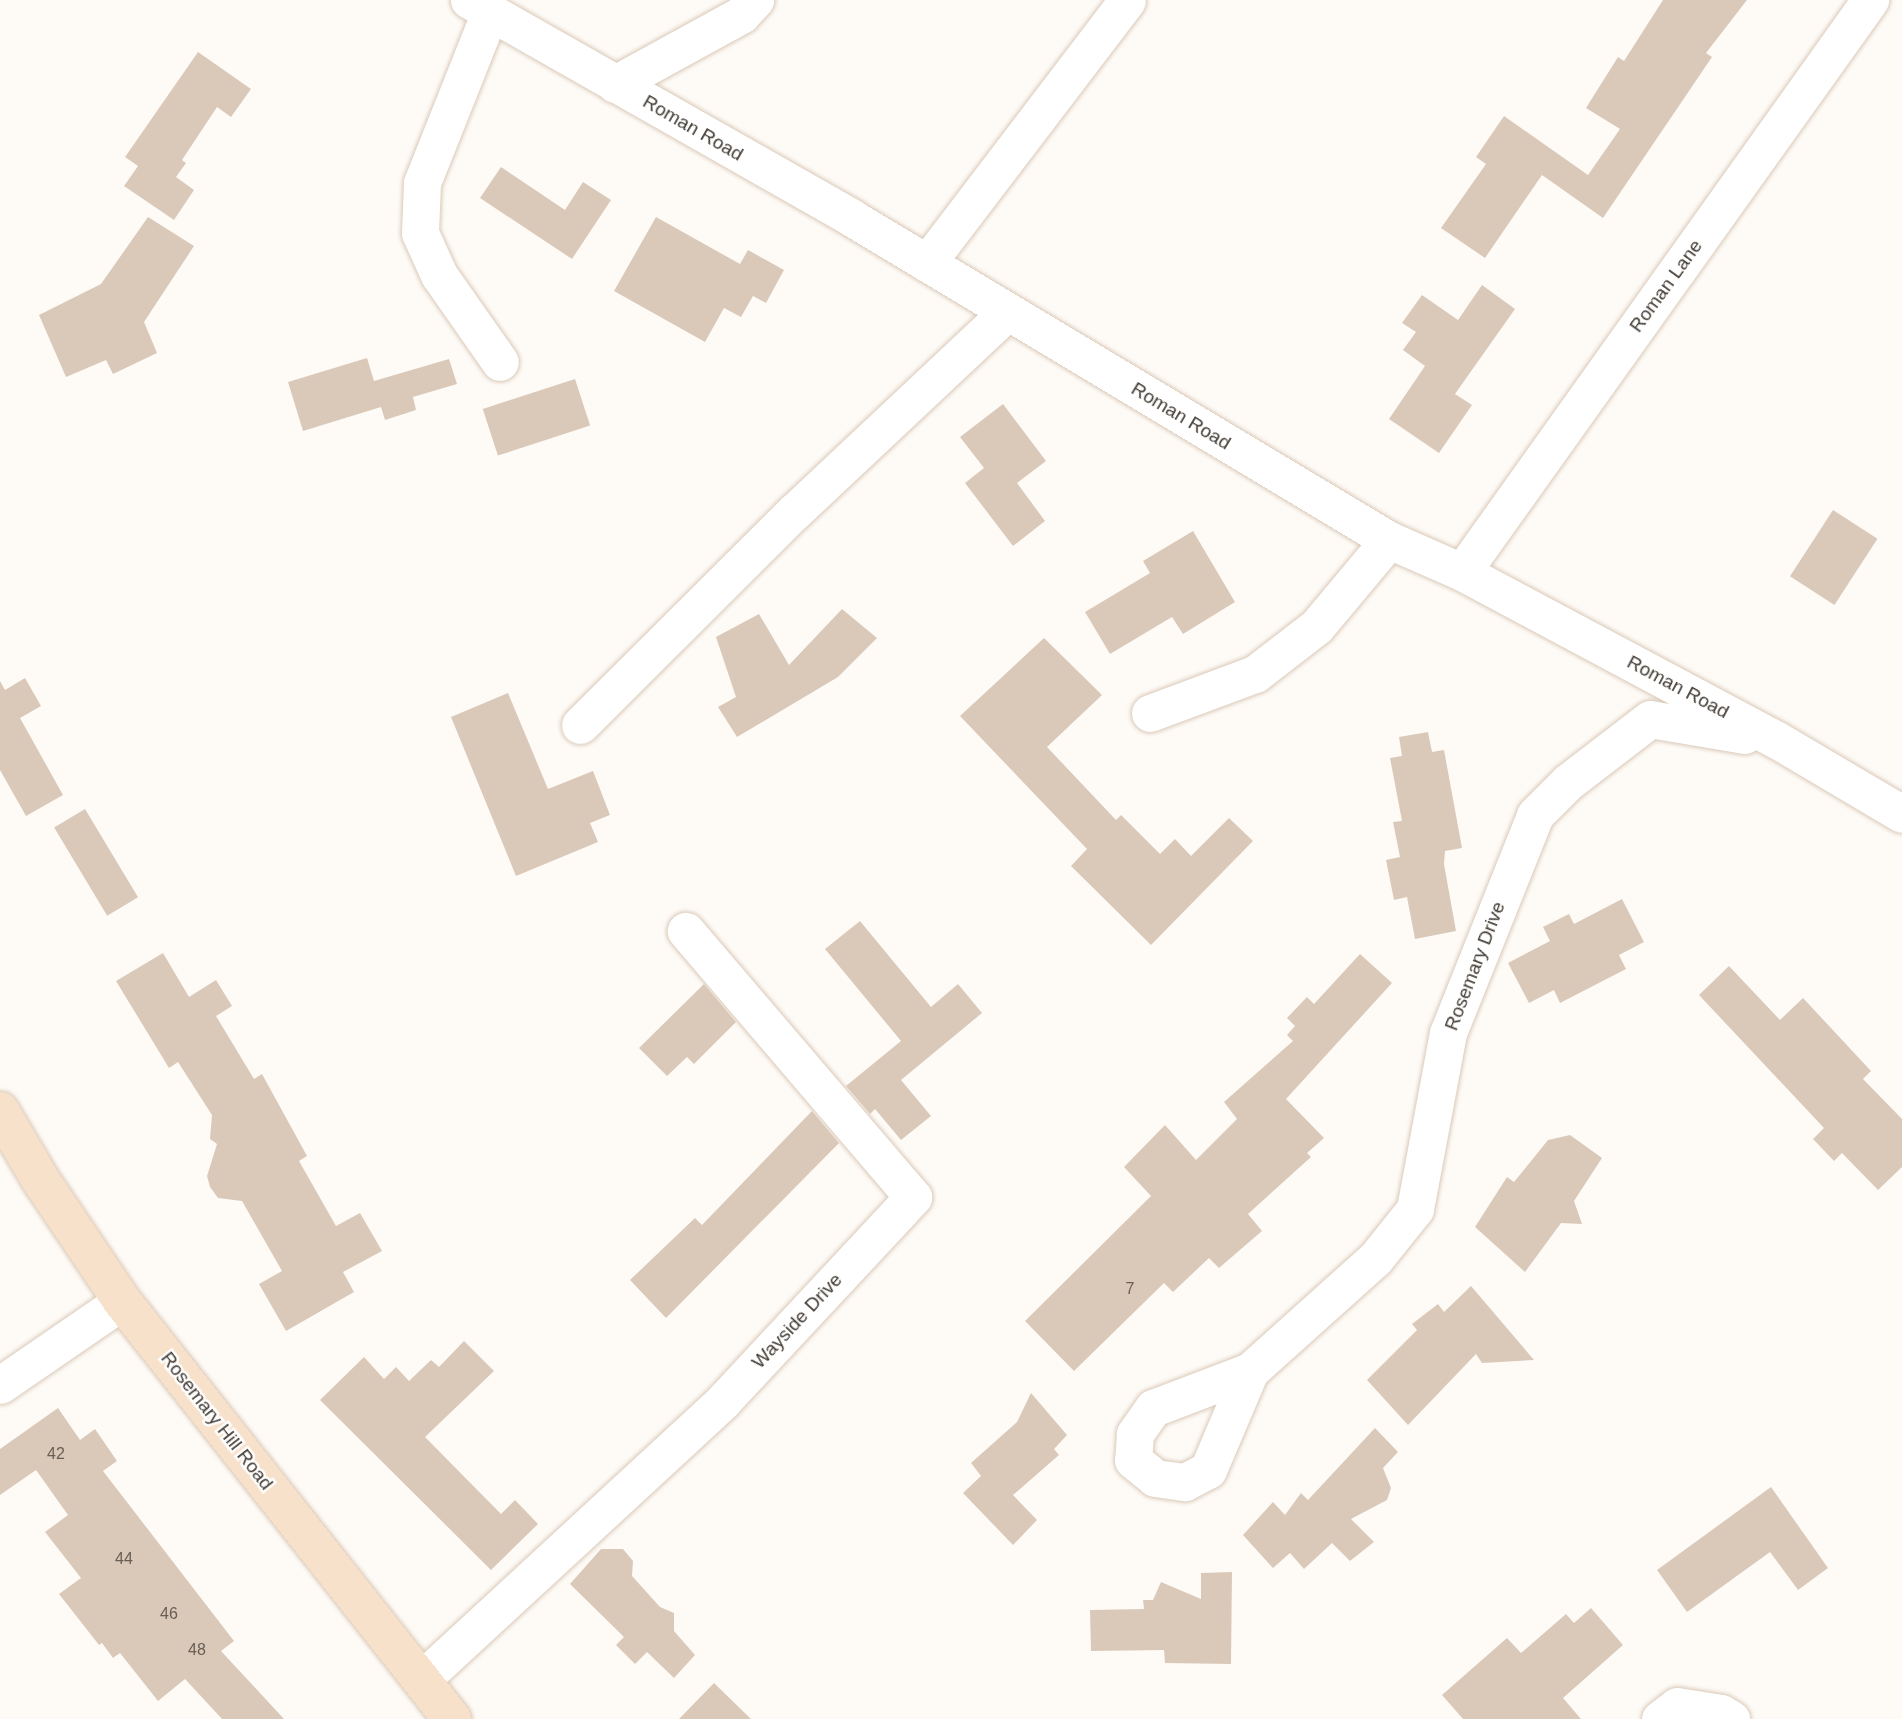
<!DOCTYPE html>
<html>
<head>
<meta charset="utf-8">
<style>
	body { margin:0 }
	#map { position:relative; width:1902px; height:1719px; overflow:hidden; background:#fefbf7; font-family:Helvetica,sans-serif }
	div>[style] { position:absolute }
	.building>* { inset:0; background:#dac9b9; transform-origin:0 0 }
	.roads { filter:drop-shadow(0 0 2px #dac9b8) drop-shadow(0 0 2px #dac9b8) }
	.minor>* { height:37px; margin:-18.5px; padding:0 18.5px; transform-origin:18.5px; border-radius:18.5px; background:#fff }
	.major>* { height:38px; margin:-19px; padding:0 19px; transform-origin:19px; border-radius:19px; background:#f7e1cb }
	span { translate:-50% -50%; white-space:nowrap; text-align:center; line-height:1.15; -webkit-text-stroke:5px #fff; paint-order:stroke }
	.number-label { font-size:16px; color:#685e55 }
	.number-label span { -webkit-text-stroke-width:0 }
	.street-label { font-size:19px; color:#423b34 }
</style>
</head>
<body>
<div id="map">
	<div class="building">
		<div style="clip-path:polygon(1663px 0,1747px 0,1706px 53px,1712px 57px,1603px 218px,1542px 175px,1485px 258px,1441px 228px,1486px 164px,1476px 157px,1504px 116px,1588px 175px,1620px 129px,1586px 108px,1618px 57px,1624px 61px)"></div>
		<div style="clip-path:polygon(198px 52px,251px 89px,231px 117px,217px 107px,182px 160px,186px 163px,176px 177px,194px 190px,174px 220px,124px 186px,138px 166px,125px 157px)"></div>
		<div style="clip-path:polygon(501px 167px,565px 210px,583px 182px,611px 200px,572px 259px,480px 198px)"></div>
		<div style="clip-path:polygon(148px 217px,194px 246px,144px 322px,157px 353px,113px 374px,106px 360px,66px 377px,39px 315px,101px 284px)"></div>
		<div style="clip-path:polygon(656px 217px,740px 264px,748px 250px,784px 270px,766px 303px,753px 296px,741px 317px,724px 308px,705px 342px,614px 291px)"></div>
		<div style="clip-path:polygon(1482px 285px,1515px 309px,1455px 394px,1472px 405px,1439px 453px,1389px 419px,1425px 366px,1403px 350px,1416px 332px,1402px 323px,1422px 295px,1458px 320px)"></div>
		<div style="clip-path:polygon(367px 358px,374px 381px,449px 359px,457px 384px,413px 397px,416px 410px,385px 420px,381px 407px,303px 431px,288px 382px)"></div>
		<div style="left:575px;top:379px;width:49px;height:97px;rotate:72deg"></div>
		<div style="clip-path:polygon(1003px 404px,1046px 461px,1017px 483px,1045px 521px,1013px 546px,965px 483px,984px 468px,960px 437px)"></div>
		<div style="left:1833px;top:510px;width:53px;height:79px;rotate:33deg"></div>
		<div style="clip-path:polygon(1193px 531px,1235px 602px,1183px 634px,1172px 617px,1110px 654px,1085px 612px,1150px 573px,1143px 561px)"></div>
		<div style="clip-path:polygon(842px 609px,877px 638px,838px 677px,737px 737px,718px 707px,736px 697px,716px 637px,759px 614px,789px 665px)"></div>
		<div style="clip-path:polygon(1044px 638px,1102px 695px,1047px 747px,1116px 820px,1121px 815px,1160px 854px,1175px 839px,1191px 856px,1229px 818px,1253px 841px,1151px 945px,1071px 866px,1087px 849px,960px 716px)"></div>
		<div style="clip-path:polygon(25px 678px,41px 706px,20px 718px,63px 795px,26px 816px,0 770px,0 681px,5px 690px)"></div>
		<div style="clip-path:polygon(508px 693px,548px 789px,593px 771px,610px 815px,590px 823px,598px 842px,516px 876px,451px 717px)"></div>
		<div style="clip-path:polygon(1428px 732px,1432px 752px,1444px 750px,1462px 848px,1445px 851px,1444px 864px,1456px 931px,1415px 939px,1407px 897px,1394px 900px,1386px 860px,1400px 857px,1393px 822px,1402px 821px,1390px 758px,1402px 756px,1399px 737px)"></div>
		<div style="left:85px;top:809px;width:103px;height:36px;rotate:59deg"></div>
		<div style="clip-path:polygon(1622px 899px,1644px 942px,1619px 955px,1626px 969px,1560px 1003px,1554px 990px,1529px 1003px,1508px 963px,1550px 941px,1543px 927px,1569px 914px,1574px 924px)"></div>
		<div style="clip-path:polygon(860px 921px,931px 1007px,958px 984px,982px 1013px,901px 1080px,931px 1116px,901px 1140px,875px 1109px,870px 1114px,846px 1086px,901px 1041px,825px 949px)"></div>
		<div style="clip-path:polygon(163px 953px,189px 997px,216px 980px,232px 1006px,216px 1016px,254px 1079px,262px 1074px,307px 1156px,299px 1161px,336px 1226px,360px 1213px,382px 1251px,343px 1272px,354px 1292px,286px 1331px,259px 1284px,282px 1271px,242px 1201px,218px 1198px,210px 1187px,207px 1176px,217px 1144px,210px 1139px,212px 1115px,178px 1062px,169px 1068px,116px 981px)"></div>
		<div style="clip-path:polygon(1360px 954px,1392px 983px,1286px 1099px,1324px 1138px,1307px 1153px,1311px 1157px,1248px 1214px,1262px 1231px,1219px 1268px,1209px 1258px,1173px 1292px,1164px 1283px,1074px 1371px,1025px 1321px,1151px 1196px,1124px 1167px,1165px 1125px,1196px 1160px,1237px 1119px,1224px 1102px,1293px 1041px,1287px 1035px,1295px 1026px,1287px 1018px,1307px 997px,1314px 1004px)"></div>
		<div style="clip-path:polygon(1729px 966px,1780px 1020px,1803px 998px,1871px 1071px,1863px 1079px,1902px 1119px,1902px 1167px,1878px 1190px,1842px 1153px,1834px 1161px,1813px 1139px,1824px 1128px,1699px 995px)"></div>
		<div style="clip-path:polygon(704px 984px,736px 1022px,694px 1064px,687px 1057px,667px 1076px,639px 1048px)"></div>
		<div style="clip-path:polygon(812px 1111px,839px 1143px,666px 1318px,630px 1280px,695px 1218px,702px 1225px)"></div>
		<div style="clip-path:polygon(1570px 1135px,1602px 1158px,1574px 1201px,1582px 1224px,1561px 1223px,1525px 1272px,1475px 1227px,1507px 1177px,1514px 1182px,1548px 1140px)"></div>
		<div style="clip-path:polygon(1471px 1286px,1534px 1360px,1482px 1363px,1476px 1354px,1408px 1425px,1367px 1380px,1417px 1330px,1412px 1324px,1438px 1304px,1444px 1312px)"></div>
		<div style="clip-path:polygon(464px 1341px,494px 1371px,425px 1437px,501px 1514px,515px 1500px,538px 1524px,491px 1570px,320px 1400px,364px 1357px,384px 1379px,396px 1367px,409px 1381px,431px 1360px,439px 1367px)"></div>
		<div style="clip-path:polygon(1031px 1393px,1067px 1435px,1054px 1449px,1059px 1455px,1013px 1495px,1037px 1520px,1013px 1545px,963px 1493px,981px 1476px,971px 1463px,1017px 1422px)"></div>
		<div style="clip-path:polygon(58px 1408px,80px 1440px,95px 1429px,117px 1461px,103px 1471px,234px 1641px,221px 1651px,284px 1719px,222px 1719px,185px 1679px,158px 1701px,120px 1653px,113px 1658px,102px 1643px,99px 1645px,59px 1594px,81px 1578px,45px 1532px,68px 1515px,36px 1470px,0 1495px,0 1449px)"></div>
		<div style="clip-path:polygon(1375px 1428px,1398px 1452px,1383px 1468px,1391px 1488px,1387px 1500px,1351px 1519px,1374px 1542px,1350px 1561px,1332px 1543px,1304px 1569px,1290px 1553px,1273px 1568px,1243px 1535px,1273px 1502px,1285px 1515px,1301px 1493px,1308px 1500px)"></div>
		<div style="clip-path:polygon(1771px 1487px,1828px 1568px,1798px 1590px,1770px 1552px,1687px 1612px,1657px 1570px)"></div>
		<div style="clip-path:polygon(601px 1549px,623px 1549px,633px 1561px,632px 1576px,660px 1607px,674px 1613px,674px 1631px,695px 1655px,674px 1678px,647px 1652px,635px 1664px,616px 1645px,624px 1637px,570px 1584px)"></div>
		<div style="clip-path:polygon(1232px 1572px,1231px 1664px,1165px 1663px,1164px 1650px,1091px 1651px,1090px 1610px,1144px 1609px,1143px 1600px,1153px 1600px,1161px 1582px,1201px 1599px,1201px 1573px)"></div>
		<div style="clip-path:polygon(1591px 1608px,1623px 1645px,1563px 1698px,1581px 1719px,1463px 1719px,1442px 1695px,1507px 1638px,1521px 1653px,1566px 1614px,1574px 1623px)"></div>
		<div style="clip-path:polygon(714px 1683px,751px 1719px,679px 1719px)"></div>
	</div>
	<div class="roads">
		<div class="minor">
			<div style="left:469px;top:0;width:441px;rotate:29.6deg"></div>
			<div style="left:852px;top:218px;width:626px;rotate:30.95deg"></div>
			<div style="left:1389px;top:540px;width:80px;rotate:23.7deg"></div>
			<div style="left:1462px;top:572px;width:357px;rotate:28.1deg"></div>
			<div style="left:1777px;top:740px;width:145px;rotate:30.6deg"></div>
			<div style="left:490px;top:12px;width:184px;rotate:111.7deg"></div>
			<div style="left:422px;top:183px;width:50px;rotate:92.3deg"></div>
			<div style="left:420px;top:233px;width:46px;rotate:65.7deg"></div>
			<div style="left:439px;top:275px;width:106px;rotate:55deg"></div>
			<div style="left:615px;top:84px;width:144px;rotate:-28.7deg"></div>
			<div style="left:741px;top:15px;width:21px;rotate:-47deg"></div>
			<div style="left:927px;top:263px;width:330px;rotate:-52.7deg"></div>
			<div style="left:1462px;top:572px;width:703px;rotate:-54.5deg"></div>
			<div style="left:1150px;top:713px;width:112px;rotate:-20.4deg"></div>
			<div style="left:1255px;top:674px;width:78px;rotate:-37.7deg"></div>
			<div style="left:1317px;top:626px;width:112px;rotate:-50.1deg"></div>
			<div style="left:580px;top:725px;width:302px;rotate:-44.9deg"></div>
			<div style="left:794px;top:512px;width:292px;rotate:-43.2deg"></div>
			<div style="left:1250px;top:1371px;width:104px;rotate:159.1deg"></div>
			<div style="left:1153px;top:1408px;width:32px;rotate:125deg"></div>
			<div style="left:1135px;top:1434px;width:26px;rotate:94deg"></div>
			<div style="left:1133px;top:1460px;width:28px;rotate:39deg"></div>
			<div style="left:1155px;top:1478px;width:30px;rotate:8deg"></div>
			<div style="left:1185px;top:1482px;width:26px;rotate:-28deg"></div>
			<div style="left:1208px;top:1470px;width:108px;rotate:-67deg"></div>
			<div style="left:1250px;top:1371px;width:168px;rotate:-41.9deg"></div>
			<div style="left:1375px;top:1259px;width:64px;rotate:-51.3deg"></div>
			<div style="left:1415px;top:1209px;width:179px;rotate:-79.4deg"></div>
			<div style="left:1448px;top:1033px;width:235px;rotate:-68.2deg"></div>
			<div style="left:1535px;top:815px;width:47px;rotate:-45deg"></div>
			<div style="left:1568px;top:782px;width:103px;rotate:-37.5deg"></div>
			<div style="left:1650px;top:719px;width:96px;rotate:9.6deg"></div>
			<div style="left:0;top:1385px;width:148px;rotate:-34.5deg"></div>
			<div style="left:421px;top:1680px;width:411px;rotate:-42.7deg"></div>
			<div style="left:723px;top:1401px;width:279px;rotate:-47deg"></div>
			<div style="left:913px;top:1197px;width:350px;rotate:-130.5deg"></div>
			<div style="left:1660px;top:1719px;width:21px;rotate:-37deg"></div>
			<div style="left:1677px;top:1706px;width:45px;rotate:9deg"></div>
			<div style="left:1721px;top:1713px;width:12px;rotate:31deg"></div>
		</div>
		<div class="major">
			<div style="left:0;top:1111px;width:79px;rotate:59.5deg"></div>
			<div style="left:40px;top:1179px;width:147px;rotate:56.1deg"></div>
			<div style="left:122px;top:1301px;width:533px;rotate:51.71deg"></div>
		</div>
	</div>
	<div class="number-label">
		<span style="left:1130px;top:1289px">7</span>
		<span style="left:56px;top:1454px">42</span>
		<span style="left:124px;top:1559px">44</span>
		<span style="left:169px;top:1614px">46</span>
		<span style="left:197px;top:1650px">48</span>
	</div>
	<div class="street-label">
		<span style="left:693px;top:128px;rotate:30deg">Roman Road</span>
		<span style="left:1666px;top:286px;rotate:-54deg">Roman Lane</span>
		<span style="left:1181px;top:416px;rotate:31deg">Roman Road</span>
		<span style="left:1678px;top:687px;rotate:28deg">Roman Road</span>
		<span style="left:1475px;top:966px;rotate:-69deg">Rosemary Drive</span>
		<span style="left:797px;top:1321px;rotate:-47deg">Wayside Drive</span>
		<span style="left:217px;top:1421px;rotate:52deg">Rosemary Hill Road</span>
	</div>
</div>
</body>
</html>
